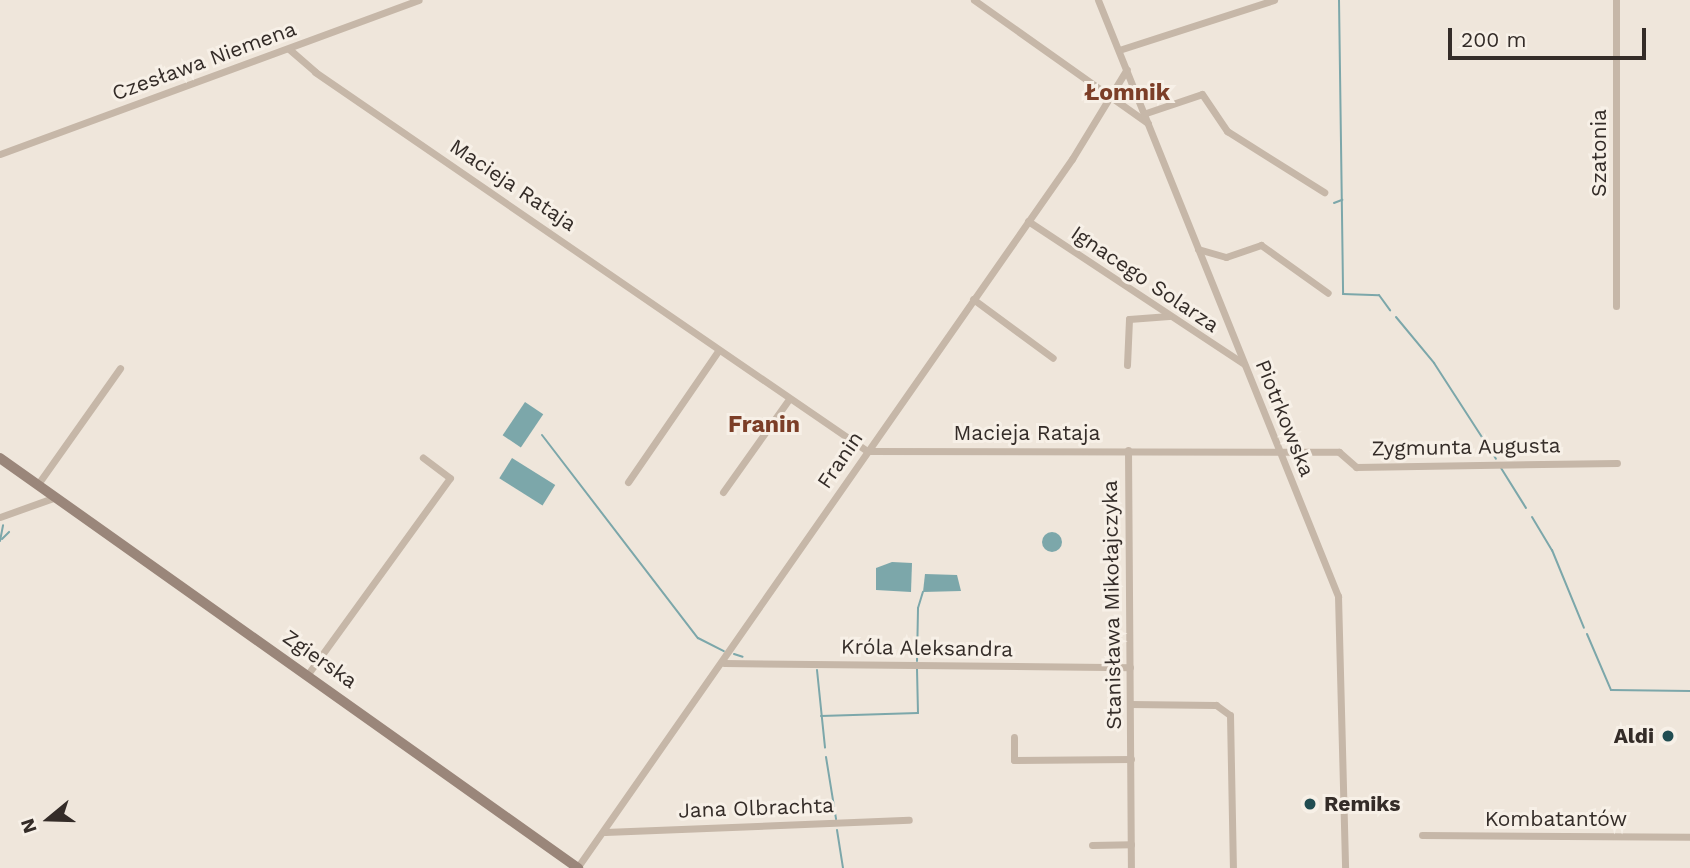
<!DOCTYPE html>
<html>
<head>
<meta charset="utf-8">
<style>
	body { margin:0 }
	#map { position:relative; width:1690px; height:868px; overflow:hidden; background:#efe6db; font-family:"Work Sans",sans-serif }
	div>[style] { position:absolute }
	.water>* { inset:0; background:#7ca7aa; transform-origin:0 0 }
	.round { border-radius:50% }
	.stream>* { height:2px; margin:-1px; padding:0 1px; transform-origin:1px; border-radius:1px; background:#7ca7aa }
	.minor>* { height:7px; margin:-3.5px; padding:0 3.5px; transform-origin:3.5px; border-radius:3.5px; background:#c6b7a8 }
	.secondary>* { height:10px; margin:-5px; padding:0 5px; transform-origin:5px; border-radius:5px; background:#9a867a }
	.dots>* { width:19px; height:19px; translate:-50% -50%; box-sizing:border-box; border:4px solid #f7f0e7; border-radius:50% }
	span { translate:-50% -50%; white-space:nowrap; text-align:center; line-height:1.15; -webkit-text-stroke:6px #f7f0e7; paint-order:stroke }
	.street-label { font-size:21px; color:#342c28 }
	.poi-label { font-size:21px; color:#342c28; font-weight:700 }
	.right { translate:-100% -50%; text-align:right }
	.left { translate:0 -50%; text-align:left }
	.neighbourhood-label { font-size:23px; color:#7c3e27; font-weight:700 }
	.north { position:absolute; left:14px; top:784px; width:70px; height:70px; -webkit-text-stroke:5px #f7f0e7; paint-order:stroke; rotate:251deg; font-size:19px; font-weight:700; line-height:28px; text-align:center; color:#342c28 }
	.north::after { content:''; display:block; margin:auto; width:24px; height:32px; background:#342c28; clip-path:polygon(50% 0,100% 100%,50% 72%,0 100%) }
	.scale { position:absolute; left:1448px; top:28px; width:198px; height:32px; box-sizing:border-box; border:4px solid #342c28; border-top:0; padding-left:9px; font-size:21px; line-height:24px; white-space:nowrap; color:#342c28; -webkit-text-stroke:5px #f7f0e7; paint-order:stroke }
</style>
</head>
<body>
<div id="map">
	<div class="water">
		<div style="left:525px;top:402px;width:22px;height:40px;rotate:34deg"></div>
		<div style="left:512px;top:458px;width:51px;height:24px;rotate:32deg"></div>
		<div class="round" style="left:1042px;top:532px;width:20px;height:20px"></div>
		<div style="clip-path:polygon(892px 562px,912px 563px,911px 592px,876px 590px,876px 568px)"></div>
		<div style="clip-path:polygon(925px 574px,957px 575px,961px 591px,923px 592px)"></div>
	</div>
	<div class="stream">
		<div style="left:1339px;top:0;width:294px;rotate:89.2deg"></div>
		<div style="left:1343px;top:294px;width:36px;rotate:2deg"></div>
		<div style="left:1379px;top:295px;width:19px;rotate:54deg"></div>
		<div style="left:1334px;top:203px;width:9px;rotate:-21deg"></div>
		<div style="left:1396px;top:317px;width:60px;rotate:50.4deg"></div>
		<div style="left:1434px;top:363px;width:114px;rotate:57.1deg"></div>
		<div style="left:542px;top:435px;width:256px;rotate:52.5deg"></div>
		<div style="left:698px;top:638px;width:29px;rotate:27deg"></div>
		<div style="left:1501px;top:468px;width:47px;rotate:58deg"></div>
		<div style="left:1532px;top:517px;width:39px;rotate:59deg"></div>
		<div style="left:1552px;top:550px;width:84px;rotate:67.7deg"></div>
		<div style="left:2px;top:539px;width:10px;rotate:-45deg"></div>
		<div style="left:0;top:541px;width:16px;rotate:-79deg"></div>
		<div style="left:1587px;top:634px;width:61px;rotate:66.8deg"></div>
		<div style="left:1611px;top:690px;width:79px;rotate:0.7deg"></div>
		<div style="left:734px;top:654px;width:9px;rotate:18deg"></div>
		<div style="left:917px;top:661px;width:53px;rotate:-88.9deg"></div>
		<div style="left:918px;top:608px;width:17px;rotate:-73deg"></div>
		<div style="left:817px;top:670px;width:78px;rotate:84.1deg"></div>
		<div style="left:821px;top:716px;width:97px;rotate:-1.8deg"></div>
		<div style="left:918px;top:713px;width:44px;rotate:-91.3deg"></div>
		<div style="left:826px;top:757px;width:63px;rotate:80.8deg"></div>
		<div style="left:837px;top:830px;width:38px;rotate:81deg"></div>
	</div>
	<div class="minor">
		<div style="left:974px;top:0;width:213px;rotate:35.3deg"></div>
		<div style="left:1098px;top:0;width:643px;rotate:68.07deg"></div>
		<div style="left:1338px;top:596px;width:272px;rotate:88.5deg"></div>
		<div style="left:289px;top:49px;width:35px;rotate:41deg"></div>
		<div style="left:315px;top:72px;width:670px;rotate:34.47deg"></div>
		<div style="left:867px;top:451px;width:472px;rotate:0.1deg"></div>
		<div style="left:1339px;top:452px;width:23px;rotate:41deg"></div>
		<div style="left:1356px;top:467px;width:261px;rotate:-0.9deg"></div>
		<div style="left:1119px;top:50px;width:163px;rotate:-17.9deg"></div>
		<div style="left:1146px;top:113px;width:59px;rotate:-18.7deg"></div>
		<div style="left:1202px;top:94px;width:45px;rotate:56deg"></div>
		<div style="left:1227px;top:131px;width:115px;rotate:32.2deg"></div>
		<div style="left:0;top:154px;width:446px;rotate:-20.2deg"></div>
		<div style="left:1028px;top:221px;width:259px;rotate:33.5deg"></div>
		<div style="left:1198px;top:249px;width:29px;rotate:16deg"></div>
		<div style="left:1226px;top:257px;width:37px;rotate:-19deg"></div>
		<div style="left:1261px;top:245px;width:82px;rotate:35.6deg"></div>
		<div style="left:973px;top:299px;width:99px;rotate:36.4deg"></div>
		<div style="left:1616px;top:306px;width:306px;rotate:-90deg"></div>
		<div style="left:1127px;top:365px;width:46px;rotate:-87.5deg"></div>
		<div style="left:1129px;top:319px;width:40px;rotate:-4.3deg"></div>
		<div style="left:1128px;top:450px;width:418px;rotate:89.6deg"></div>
		<div style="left:628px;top:482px;width:159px;rotate:-55.5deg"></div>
		<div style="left:38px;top:484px;width:142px;rotate:-54.7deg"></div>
		<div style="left:723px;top:492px;width:114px;rotate:-54.6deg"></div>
		<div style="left:0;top:517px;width:59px;rotate:-19.7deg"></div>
		<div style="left:724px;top:663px;width:406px;rotate:0.6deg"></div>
		<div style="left:308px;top:674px;width:242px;rotate:-54.1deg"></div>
		<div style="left:450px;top:478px;width:34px;rotate:-143deg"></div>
		<div style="left:1130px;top:704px;width:86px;rotate:0.7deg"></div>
		<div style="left:1216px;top:705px;width:17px;rotate:36deg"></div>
		<div style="left:1230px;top:715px;width:153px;rotate:88.9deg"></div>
		<div style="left:1014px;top:737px;width:23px;rotate:90deg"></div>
		<div style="left:1014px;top:760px;width:117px;rotate:-0.5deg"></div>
		<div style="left:605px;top:832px;width:304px;rotate:-2.3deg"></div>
		<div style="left:1422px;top:835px;width:268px;rotate:0.4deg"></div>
		<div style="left:1092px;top:845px;width:39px;rotate:-1deg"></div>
		<div style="left:577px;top:868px;width:865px;rotate:-55.08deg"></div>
		<div style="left:1072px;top:159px;width:105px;rotate:-58.6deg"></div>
	</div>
	<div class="secondary">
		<div style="left:0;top:458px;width:709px;rotate:35.35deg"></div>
	</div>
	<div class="dots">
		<div style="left:1668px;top:736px;background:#214d52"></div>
		<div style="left:1310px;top:804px;background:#214d52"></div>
	</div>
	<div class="street-label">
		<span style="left:204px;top:61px;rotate:-20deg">Czesława Niemena</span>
		<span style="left:1599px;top:153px;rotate:-90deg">Szatonia</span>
		<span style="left:513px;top:185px;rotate:34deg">Macieja Rataja</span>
		<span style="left:1145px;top:279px;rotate:34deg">Ignacego Solarza</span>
		<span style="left:1285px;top:418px;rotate:68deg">Piotrkowska</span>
		<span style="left:1027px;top:433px">Macieja Rataja</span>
		<span style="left:1466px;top:447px;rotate:-1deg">Zygmunta Augusta</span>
		<span style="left:840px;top:460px;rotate:-56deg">Franin</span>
		<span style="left:1112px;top:605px;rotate:-91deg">Stanisława Mikołajczyka</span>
		<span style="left:927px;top:648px;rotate:1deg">Króla Aleksandra</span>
		<span style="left:320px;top:659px;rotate:35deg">Zgierska</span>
		<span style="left:756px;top:808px;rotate:-2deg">Jana Olbrachta</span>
		<span style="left:1556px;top:819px">Kombatantów</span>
	</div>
	<div class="poi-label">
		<span class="right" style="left:1654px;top:736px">Aldi</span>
		<span class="left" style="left:1324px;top:804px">Remiks</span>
	</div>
	<div class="neighbourhood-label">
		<span style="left:1127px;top:93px">Łomnik</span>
		<span style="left:764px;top:425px">Franin</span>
	</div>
	<div class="north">N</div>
	<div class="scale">200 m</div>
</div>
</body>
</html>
